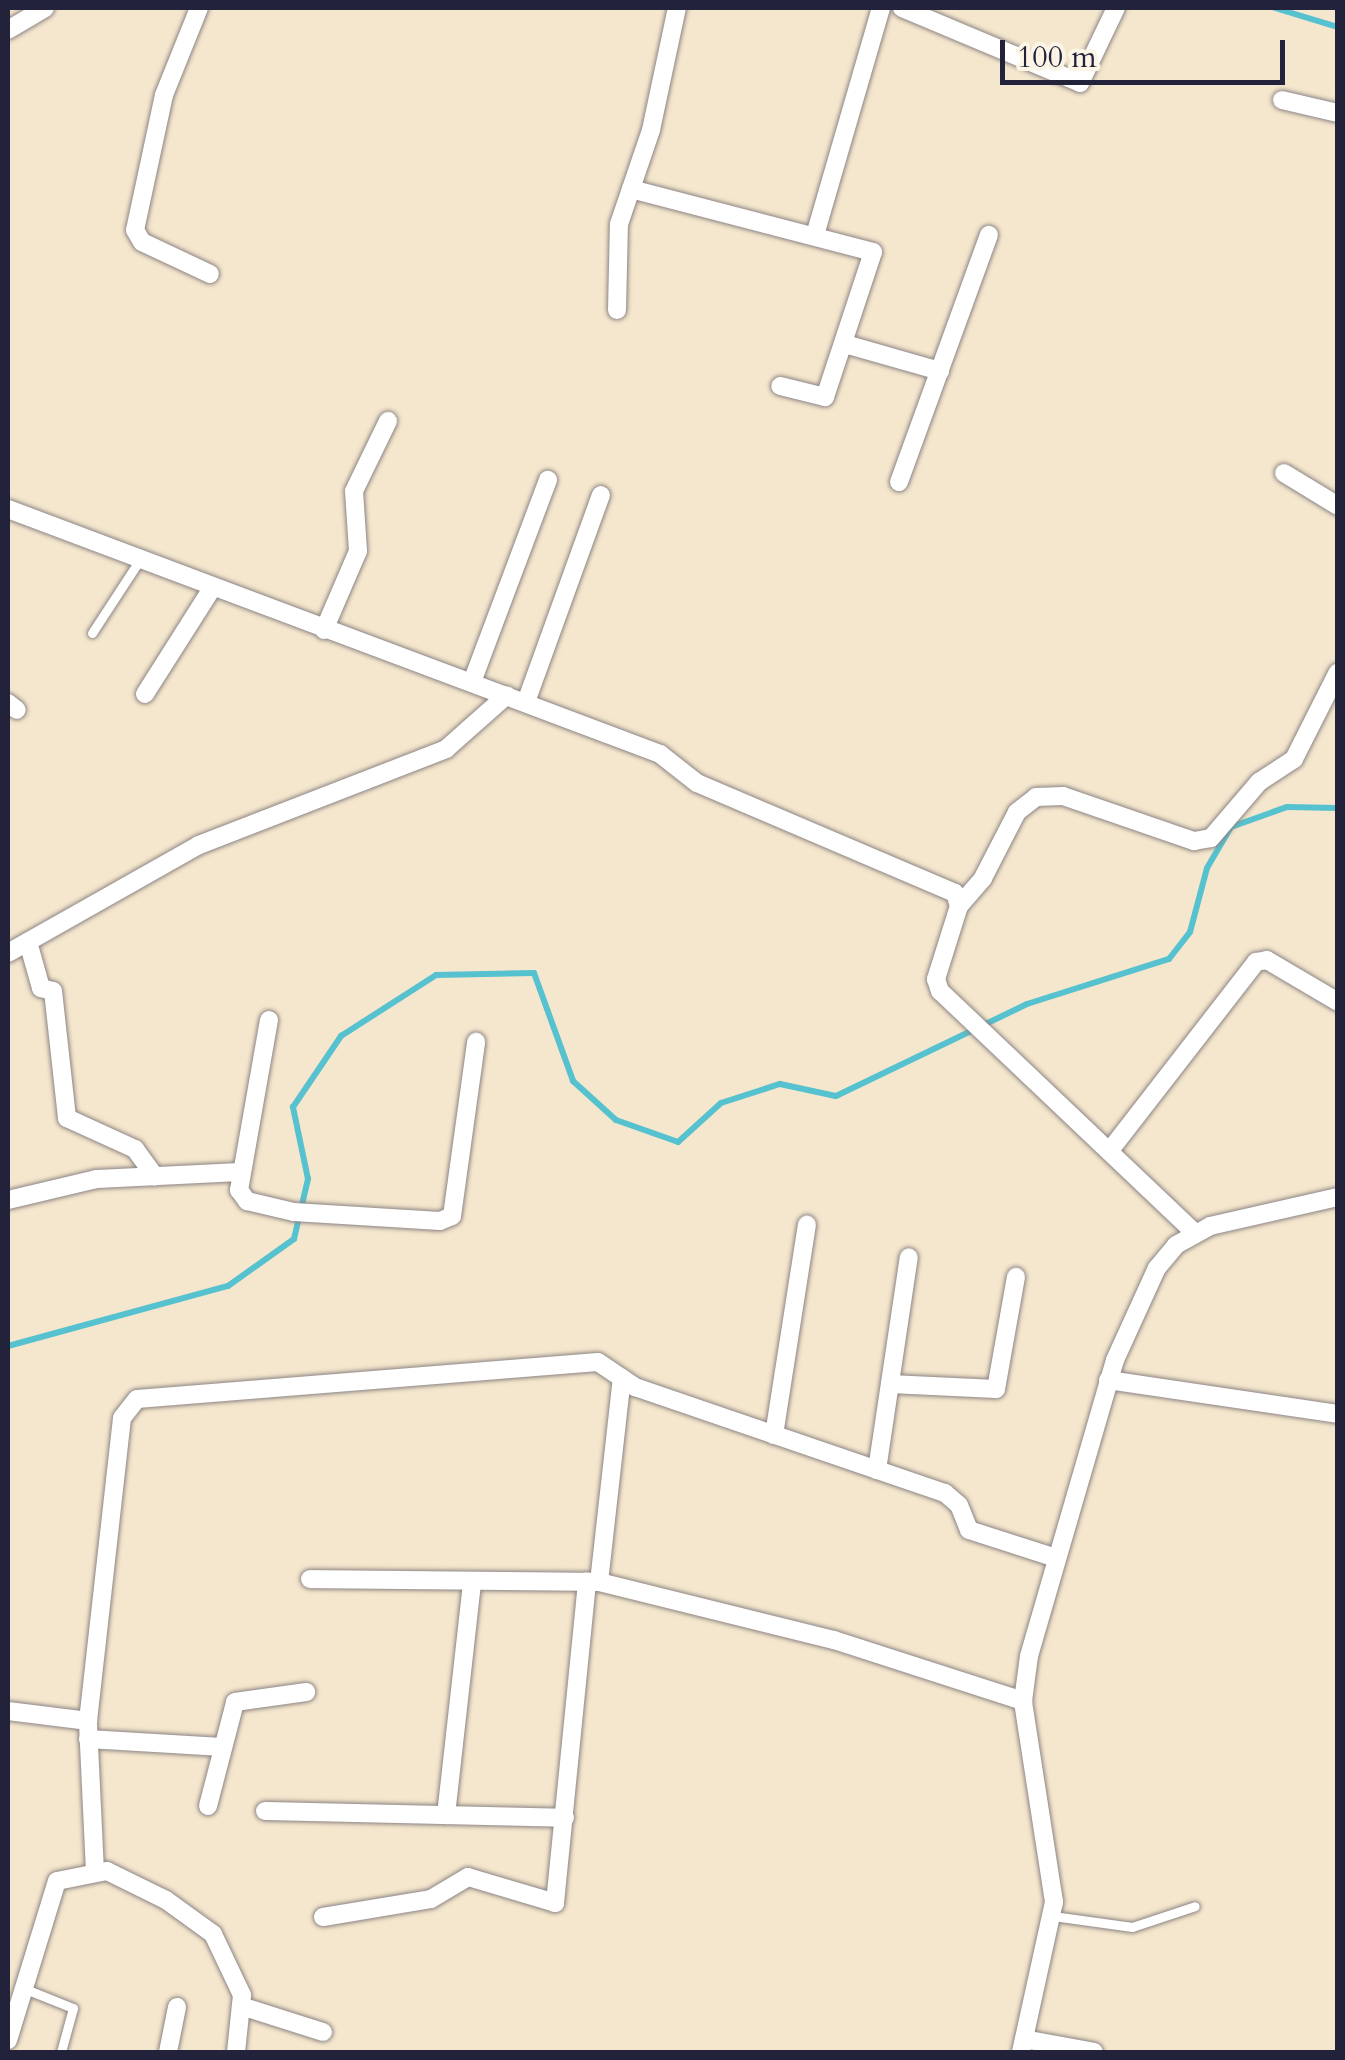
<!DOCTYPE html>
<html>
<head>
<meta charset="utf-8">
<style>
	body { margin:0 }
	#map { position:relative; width:1345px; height:2060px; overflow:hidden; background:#f5e7cd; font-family:Cardo,serif }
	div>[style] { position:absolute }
	.stream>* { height:6px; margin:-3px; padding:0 3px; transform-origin:3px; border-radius:3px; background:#56c2cf }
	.roads { filter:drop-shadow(0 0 2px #8c8484) drop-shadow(0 0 2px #8c8484) }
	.service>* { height:9px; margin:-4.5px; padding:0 4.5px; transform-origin:4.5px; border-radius:4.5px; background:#fff }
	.minor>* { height:18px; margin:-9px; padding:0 9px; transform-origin:9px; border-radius:9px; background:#fff }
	span { translate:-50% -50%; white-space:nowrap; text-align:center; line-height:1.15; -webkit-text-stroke:8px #fcf5e5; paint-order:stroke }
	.frame { position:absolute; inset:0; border:10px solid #22223b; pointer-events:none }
	.scale { position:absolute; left:1000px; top:40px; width:285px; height:45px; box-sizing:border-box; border:5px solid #22223b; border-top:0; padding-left:12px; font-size:30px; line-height:35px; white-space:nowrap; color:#22223b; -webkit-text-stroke:8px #fcf5e5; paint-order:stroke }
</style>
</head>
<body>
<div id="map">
	<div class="stream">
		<div style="left:1275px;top:8px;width:66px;rotate:16.8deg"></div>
		<div style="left:8px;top:1346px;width:228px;rotate:-15.3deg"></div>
		<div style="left:228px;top:1286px;width:81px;rotate:-35.5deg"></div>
		<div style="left:294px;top:1239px;width:62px;rotate:-76.9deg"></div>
		<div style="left:308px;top:1179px;width:74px;rotate:-101.8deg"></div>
		<div style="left:293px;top:1107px;width:86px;rotate:-55.9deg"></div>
		<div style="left:341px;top:1036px;width:113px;rotate:-32.7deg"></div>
		<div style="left:436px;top:975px;width:98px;rotate:-1.2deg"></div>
		<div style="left:534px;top:973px;width:115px;rotate:70.1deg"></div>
		<div style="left:573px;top:1081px;width:58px;rotate:42.2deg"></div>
		<div style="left:616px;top:1120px;width:66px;rotate:19.5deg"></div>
		<div style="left:678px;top:1142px;width:58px;rotate:-42.2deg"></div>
		<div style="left:721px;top:1103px;width:62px;rotate:-17.9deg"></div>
		<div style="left:780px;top:1084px;width:57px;rotate:12.1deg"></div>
		<div style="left:836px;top:1096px;width:212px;rotate:-25.7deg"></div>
		<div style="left:1027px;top:1004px;width:149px;rotate:-17.6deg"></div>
		<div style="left:1169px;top:959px;width:34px;rotate:-52deg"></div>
		<div style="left:1190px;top:932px;width:66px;rotate:-75.1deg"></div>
		<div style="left:1207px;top:868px;width:48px;rotate:-59.7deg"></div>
		<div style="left:1231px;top:827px;width:59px;rotate:-19.7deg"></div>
		<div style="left:1287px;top:807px;width:51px;rotate:1.1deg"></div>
	</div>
	<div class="roads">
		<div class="service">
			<div style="left:92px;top:633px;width:86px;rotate:-56.9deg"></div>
			<div style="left:1053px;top:1916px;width:80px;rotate:7.9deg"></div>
			<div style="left:1132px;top:1927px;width:66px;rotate:-18.4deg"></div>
			<div style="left:23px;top:1988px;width:54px;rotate:21.8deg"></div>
			<div style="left:73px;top:2008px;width:46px;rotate:105.3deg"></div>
		</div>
		<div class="minor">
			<div style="left:199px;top:8px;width:94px;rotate:111.9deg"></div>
			<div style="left:164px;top:95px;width:138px;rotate:102.1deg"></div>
			<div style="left:135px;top:230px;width:14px;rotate:60deg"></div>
			<div style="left:142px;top:242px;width:75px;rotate:25.2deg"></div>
			<div style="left:902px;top:8px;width:193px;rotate:22.8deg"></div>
			<div style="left:1080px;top:83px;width:83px;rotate:-64.4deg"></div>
			<div style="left:8px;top:30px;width:43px;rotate:-30.7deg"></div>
			<div style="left:1282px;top:100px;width:57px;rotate:13.1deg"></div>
			<div style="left:631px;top:189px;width:250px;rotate:14.6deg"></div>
			<div style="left:873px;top:252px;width:153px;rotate:108.3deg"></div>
			<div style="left:825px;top:397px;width:46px;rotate:-166.3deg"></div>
			<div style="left:815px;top:235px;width:236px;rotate:-73.8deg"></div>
			<div style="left:617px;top:310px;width:86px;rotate:-88.7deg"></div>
			<div style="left:619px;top:224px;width:99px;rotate:-71.2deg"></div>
			<div style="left:651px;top:130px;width:125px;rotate:-78deg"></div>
			<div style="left:845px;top:344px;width:99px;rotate:15.9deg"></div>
			<div style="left:1284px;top:473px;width:63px;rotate:31.4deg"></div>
			<div style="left:899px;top:482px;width:263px;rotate:-70deg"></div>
			<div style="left:8px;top:509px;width:697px;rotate:20.59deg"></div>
			<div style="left:660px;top:754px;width:47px;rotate:38.1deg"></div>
			<div style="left:697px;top:783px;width:280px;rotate:23.1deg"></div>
			<div style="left:955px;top:893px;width:14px;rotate:73deg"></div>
			<div style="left:959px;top:906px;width:77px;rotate:107.5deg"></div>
			<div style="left:936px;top:979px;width:13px;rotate:72deg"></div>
			<div style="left:940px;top:991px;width:350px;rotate:43.5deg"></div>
			<div style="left:324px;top:630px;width:86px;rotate:-66.7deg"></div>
			<div style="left:358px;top:551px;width:60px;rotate:-93.8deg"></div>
			<div style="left:354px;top:491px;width:78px;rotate:-64.1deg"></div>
			<div style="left:472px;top:682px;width:216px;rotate:-69.4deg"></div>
			<div style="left:145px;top:694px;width:123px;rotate:-57.6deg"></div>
			<div style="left:526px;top:702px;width:220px;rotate:-70.1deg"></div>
			<div style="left:8px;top:703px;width:11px;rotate:38deg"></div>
			<div style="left:959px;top:906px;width:37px;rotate:-49deg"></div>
			<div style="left:983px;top:878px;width:74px;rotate:-62.7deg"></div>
			<div style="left:1017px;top:812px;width:24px;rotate:-38deg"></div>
			<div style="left:1036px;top:797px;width:27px;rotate:-2deg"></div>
			<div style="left:1063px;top:796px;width:139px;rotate:19deg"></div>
			<div style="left:1194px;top:841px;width:17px;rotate:-10deg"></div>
			<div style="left:1211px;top:838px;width:74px;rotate:-49.4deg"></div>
			<div style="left:1259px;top:782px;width:42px;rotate:-33.3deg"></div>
			<div style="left:1294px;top:759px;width:97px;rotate:-63.2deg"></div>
			<div style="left:28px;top:942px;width:48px;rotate:74.2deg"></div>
			<div style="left:41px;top:988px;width:12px;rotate:14deg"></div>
			<div style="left:53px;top:991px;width:128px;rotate:83.7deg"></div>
			<div style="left:67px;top:1118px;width:75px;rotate:24.5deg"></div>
			<div style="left:135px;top:1149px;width:34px;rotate:54deg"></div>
			<div style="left:8px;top:953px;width:219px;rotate:-29.5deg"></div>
			<div style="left:199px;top:845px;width:265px;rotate:-21.2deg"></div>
			<div style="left:446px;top:749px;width:81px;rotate:-41.5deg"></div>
			<div style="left:269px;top:1020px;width:173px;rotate:100deg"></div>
			<div style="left:239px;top:1190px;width:14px;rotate:54deg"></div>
			<div style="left:247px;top:1201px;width:48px;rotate:13.2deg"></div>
			<div style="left:294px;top:1212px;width:146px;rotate:3.5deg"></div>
			<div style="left:440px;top:1221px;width:13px;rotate:-23deg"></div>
			<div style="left:452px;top:1216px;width:176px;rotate:-82.1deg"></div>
			<div style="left:1111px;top:1149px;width:237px;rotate:-52.2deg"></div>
			<div style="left:1256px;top:962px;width:11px;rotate:-10deg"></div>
			<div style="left:1267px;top:960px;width:82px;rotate:30.6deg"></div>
			<div style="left:8px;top:1200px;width:90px;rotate:-13.4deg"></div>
			<div style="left:96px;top:1179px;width:145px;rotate:-2.8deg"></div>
			<div style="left:1108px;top:1380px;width:232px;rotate:8.4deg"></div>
			<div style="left:890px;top:1384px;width:106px;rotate:2.7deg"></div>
			<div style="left:996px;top:1389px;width:114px;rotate:-79.9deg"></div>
			<div style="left:774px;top:1435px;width:213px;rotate:-81.1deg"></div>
			<div style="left:877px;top:1470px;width:215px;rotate:-81.5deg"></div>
			<div style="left:310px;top:1579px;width:289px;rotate:0.6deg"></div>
			<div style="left:599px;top:1582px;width:242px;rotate:13.9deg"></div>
			<div style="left:834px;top:1640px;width:199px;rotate:17.9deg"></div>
			<div style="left:599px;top:1582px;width:205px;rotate:-83.6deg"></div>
			<div style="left:8px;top:1711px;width:81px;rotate:7.1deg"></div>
			<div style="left:88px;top:1739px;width:134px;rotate:3.4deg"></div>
			<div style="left:208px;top:1806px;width:107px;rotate:-75.4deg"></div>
			<div style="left:235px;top:1702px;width:72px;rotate:-8deg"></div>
			<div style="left:265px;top:1811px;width:300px;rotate:1.3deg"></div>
			<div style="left:446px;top:1815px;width:234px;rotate:-83.6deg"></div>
			<div style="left:95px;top:1872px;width:151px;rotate:-92.7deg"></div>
			<div style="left:88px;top:1721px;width:305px;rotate:-83.6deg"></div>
			<div style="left:122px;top:1418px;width:24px;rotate:-52deg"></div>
			<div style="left:137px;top:1399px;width:462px;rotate:-4.6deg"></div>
			<div style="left:598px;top:1362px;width:45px;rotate:34deg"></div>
			<div style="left:635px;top:1387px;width:328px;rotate:18.9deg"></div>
			<div style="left:945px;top:1493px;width:18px;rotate:41deg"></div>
			<div style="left:959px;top:1505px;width:27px;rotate:68deg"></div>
			<div style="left:969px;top:1530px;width:91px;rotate:17.8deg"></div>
			<div style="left:323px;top:1917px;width:109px;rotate:-9.5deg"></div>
			<div style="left:431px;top:1899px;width:43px;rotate:-30.7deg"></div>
			<div style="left:468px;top:1877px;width:91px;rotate:16.6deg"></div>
			<div style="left:555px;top:1903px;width:323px;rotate:-84.3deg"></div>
			<div style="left:241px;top:2006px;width:86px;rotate:17.6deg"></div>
			<div style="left:1024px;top:2039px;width:71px;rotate:10.5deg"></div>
			<div style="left:8px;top:2040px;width:166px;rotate:-72.9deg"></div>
			<div style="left:57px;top:1881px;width:51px;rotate:-11.3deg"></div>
			<div style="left:107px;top:1871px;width:66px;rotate:26.2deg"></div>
			<div style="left:166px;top:1900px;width:58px;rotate:35.9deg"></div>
			<div style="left:213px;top:1934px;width:68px;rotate:64.6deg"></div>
			<div style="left:242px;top:1995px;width:57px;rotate:96deg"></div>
			<div style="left:168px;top:2052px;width:46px;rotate:-78.7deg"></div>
			<div style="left:1021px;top:2052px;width:154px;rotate:-77.6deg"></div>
			<div style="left:1054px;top:1902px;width:203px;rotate:-98.8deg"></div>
			<div style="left:1023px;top:1701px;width:45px;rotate:-82.4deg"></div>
			<div style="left:1029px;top:1656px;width:308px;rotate:-73.8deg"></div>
			<div style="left:1115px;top:1360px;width:101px;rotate:-65.5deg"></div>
			<div style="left:1157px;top:1268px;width:30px;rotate:-50deg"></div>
			<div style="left:1176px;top:1245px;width:39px;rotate:-29deg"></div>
			<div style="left:1210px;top:1226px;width:131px;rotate:-12.8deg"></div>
		</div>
	</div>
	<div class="frame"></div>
	<div class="scale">100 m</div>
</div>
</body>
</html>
